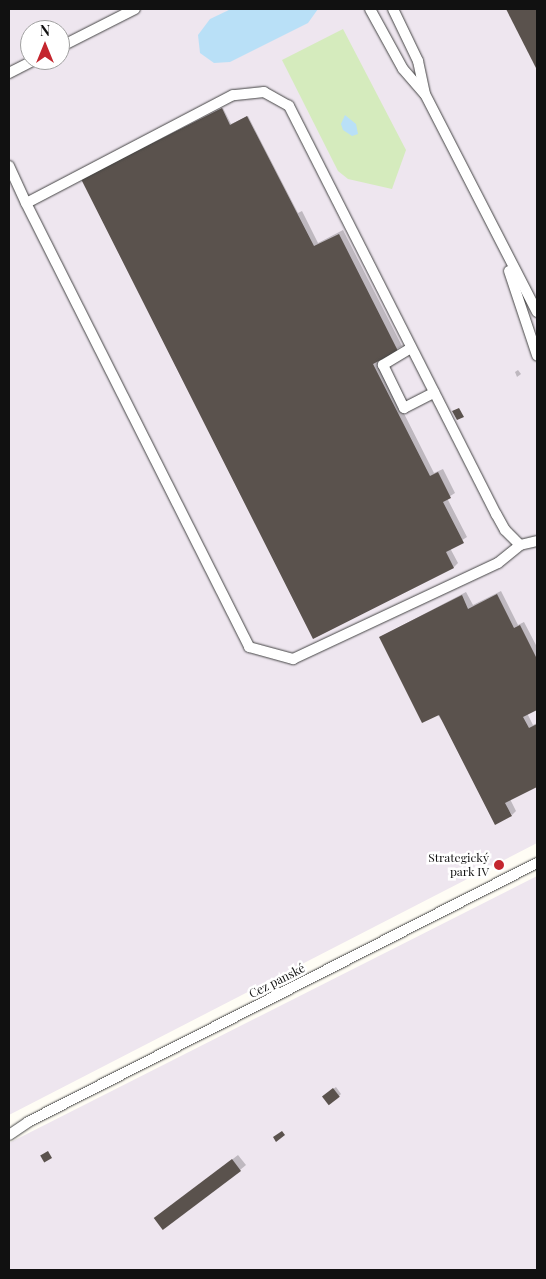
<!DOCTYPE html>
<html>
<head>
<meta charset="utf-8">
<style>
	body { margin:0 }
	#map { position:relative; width:546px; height:1279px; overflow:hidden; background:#fffdf5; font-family:"Playfair Display",serif }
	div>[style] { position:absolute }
	.industrial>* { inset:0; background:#eee6ef }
	.green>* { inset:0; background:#d5ebbd }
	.water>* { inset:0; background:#b9e0f7 }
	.shadow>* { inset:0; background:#0003 }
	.building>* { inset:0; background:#5a524d; transform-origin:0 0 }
	.roads { filter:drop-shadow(0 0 1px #444) drop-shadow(0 0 1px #444) }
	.minor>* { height:10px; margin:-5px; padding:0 5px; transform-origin:5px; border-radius:5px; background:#fff }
	.dots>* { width:14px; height:14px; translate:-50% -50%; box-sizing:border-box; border:2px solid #fff; border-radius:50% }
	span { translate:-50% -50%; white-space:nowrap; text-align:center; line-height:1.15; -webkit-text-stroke:5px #fff; paint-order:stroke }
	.poi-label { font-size:12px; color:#111 }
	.right { translate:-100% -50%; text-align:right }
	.street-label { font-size:12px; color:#111 }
	.frame { position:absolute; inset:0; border:10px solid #111; pointer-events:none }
	.north { position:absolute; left:20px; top:20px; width:50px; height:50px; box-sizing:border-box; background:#fff; border:1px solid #a0a0a0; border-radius:50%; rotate:0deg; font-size:14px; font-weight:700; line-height:20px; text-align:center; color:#111 }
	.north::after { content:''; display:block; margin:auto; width:18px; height:22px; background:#c4262e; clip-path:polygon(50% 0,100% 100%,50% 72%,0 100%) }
</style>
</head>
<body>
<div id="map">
	<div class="industrial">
		<div style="clip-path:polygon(evenodd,9px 9px,537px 9px,537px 843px,9px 1115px,9px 9px,30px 30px,60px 30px,60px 60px,30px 60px,30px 30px)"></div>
		<div style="clip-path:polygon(537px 876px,537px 1270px,9px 1270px,9px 1143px)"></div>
	</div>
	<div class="green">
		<div style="clip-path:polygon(343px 29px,406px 150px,392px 189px,348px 179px,338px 171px,282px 60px)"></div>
	</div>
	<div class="water">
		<div style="clip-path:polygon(231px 9px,318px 9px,308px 23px,230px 62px,214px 63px,200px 53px,198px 35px,210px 19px)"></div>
		<div style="clip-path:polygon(345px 115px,356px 124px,358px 134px,352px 136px,343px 130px,341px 124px)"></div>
	</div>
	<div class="shadow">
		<div style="clip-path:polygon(508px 9px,537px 9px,537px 67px)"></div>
		<div style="clip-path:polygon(223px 108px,231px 124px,248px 116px,298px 213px,302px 211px,318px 243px,343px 230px,402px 346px,377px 360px,434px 473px,443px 469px,455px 493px,447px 498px,467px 537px,450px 548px,458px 563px,454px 567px,314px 638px,84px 179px)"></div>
		<div style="clip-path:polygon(518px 370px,521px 374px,517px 377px,515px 372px)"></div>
		<div style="clip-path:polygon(501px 591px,518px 625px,524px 622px,537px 647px,537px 708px,527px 713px,533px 725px,537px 723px,537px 786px,510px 799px,516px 811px,512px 815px,380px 637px,466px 592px,473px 605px)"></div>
		<div style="clip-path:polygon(336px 1087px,341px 1094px,339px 1096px,326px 1094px)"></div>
		<div style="clip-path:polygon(238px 1155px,246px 1165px,240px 1170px,156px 1218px)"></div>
	</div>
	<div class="building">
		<div style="clip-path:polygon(506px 9px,537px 9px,537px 70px)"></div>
		<div style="clip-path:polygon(222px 108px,230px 125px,247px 116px,314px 246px,339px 234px,398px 351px,373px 364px,430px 476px,438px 472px,451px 498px,443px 502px,464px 543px,446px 552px,454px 568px,313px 639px,81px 179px)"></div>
		<div style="clip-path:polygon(459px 408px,464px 417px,457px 420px,452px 411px)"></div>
		<div style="clip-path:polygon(497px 594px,514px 628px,520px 625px,537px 659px,537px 710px,523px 717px,529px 728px,537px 724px,537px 787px,505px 803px,512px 816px,495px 825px,439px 715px,422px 723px,379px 637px,462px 595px,468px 609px)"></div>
		<div style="left:333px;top:1088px;width:11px;height:14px;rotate:52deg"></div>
		<div style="clip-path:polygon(282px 1131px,285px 1135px,276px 1142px,273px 1137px)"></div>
		<div style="left:48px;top:1151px;width:8px;height:9px;rotate:60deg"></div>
		<div style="left:232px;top:1159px;width:15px;height:98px;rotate:53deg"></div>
	</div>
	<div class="roads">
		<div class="minor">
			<div style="left:370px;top:9px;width:68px;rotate:61.2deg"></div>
			<div style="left:403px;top:69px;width:32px;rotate:49deg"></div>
			<div style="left:393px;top:9px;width:58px;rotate:64.3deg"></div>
			<div style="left:418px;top:61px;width:34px;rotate:78deg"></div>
			<div style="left:425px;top:94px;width:245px;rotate:62.8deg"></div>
			<div style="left:60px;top:47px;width:84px;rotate:-26.9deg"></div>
			<div style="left:9px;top:73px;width:29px;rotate:-27deg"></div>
			<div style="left:9px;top:166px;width:41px;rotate:65.3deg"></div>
			<div style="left:509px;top:271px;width:89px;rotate:71.6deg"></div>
			<div style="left:411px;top:348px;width:33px;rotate:149deg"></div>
			<div style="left:383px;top:365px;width:48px;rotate:64deg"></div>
			<div style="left:404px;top:408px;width:34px;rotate:-27deg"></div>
			<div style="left:520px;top:545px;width:21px;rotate:-135deg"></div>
			<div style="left:505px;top:530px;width:18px;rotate:-119deg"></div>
			<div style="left:496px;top:514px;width:458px;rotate:-116.9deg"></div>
			<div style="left:289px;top:106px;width:29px;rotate:-151deg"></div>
			<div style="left:264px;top:92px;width:31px;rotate:174deg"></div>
			<div style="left:233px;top:95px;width:233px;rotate:152.4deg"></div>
			<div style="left:26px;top:203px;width:497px;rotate:63.3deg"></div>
			<div style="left:249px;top:647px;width:46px;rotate:15.3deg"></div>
			<div style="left:293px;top:659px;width:226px;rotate:-25.1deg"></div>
			<div style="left:498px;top:563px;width:28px;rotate:-39deg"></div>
			<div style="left:520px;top:545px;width:17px;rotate:-13deg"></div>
			<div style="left:9px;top:1135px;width:23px;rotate:-34deg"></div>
			<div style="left:28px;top:1122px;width:571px;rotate:-26.97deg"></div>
		</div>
	</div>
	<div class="dots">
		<div style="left:499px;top:865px;background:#c4262e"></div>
	</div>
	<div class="poi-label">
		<span class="right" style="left:489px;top:865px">Strategický<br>park IV</span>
	</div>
	<div class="street-label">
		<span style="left:277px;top:981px;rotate:-27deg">Cez panské</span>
	</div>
	<div class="frame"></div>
	<div class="north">N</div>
</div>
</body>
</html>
